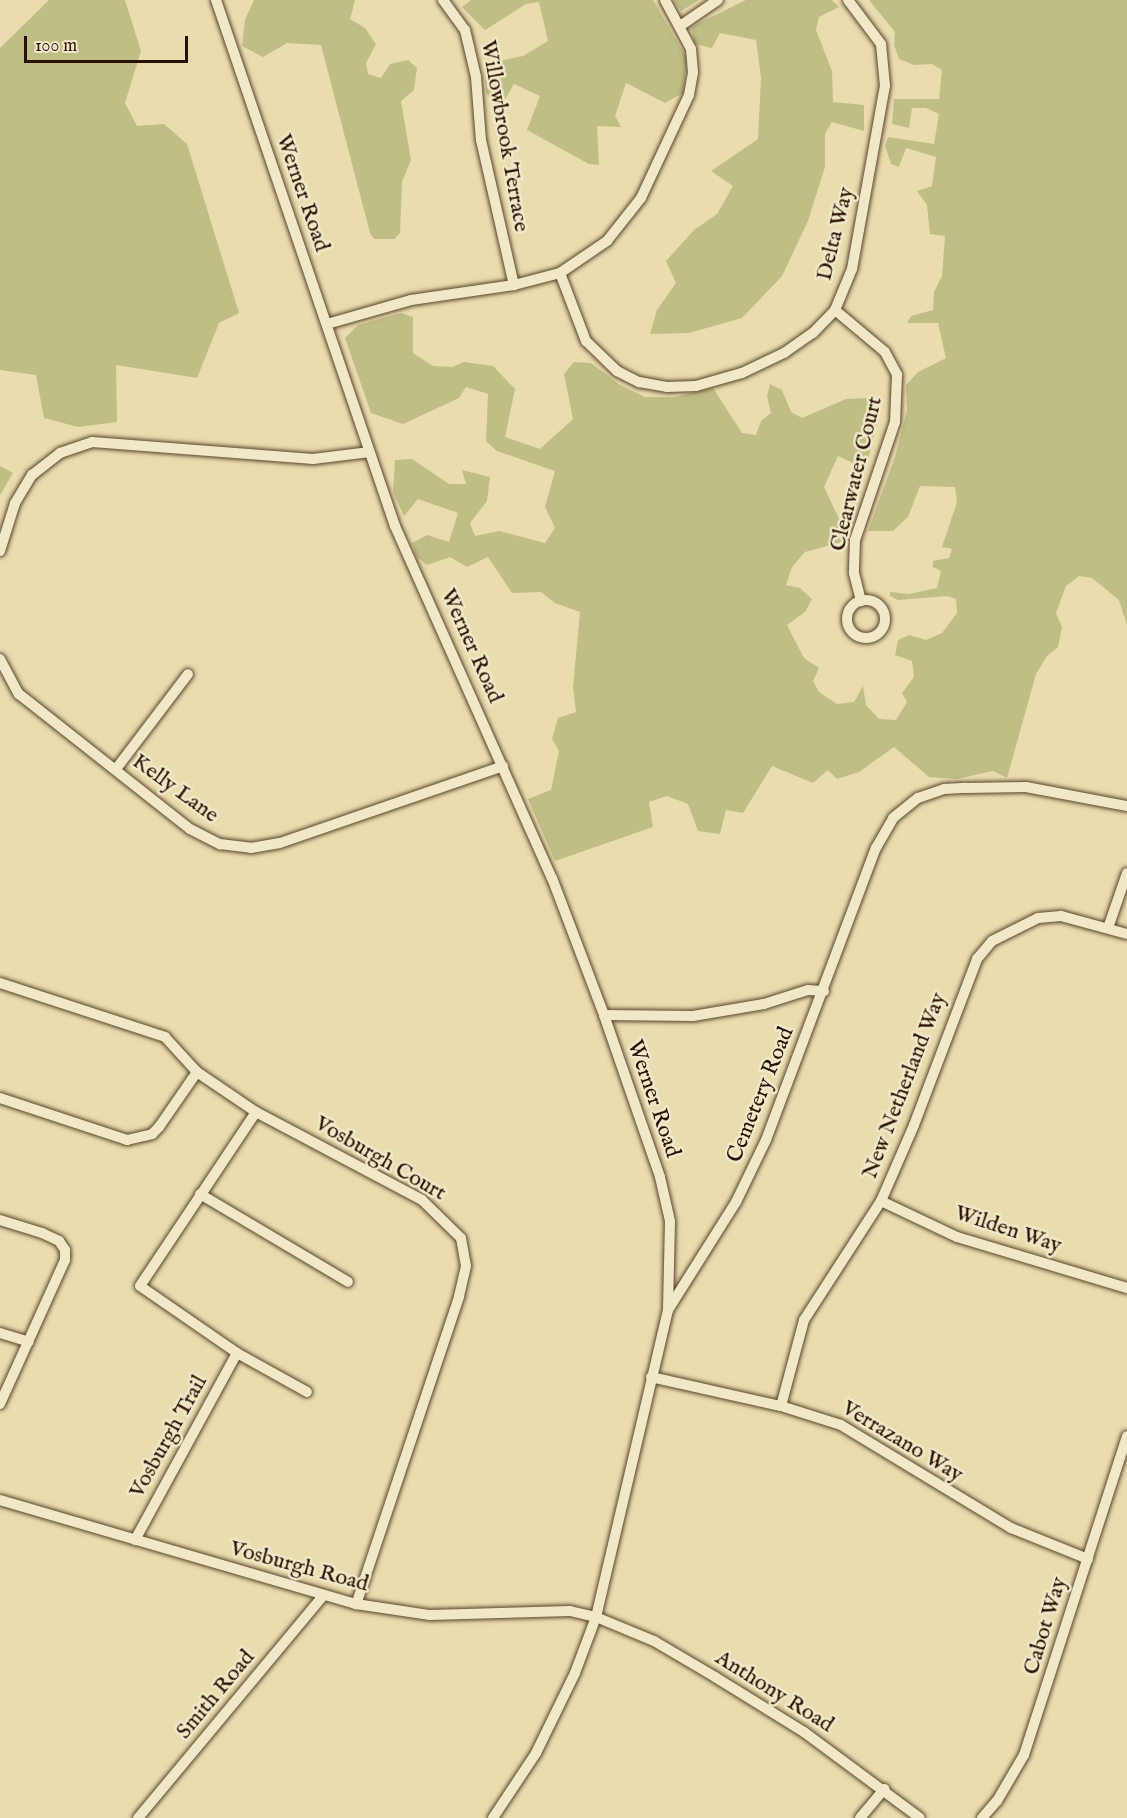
<!DOCTYPE html>
<html>
<head>
<meta charset="utf-8">
<style>
	body { margin:0 }
	#map { position:relative; width:1127px; height:1818px; overflow:hidden; background:#eadcae; font-family:"IM FELL English",serif }
	div>[style] { position:absolute }
	.green>* { inset:0; background:#bfbe85 }
	.roads { filter:drop-shadow(0 0 2px #59432c) drop-shadow(0 0 2px #59432c) }
	.minor>* { height:10px; margin:-5px; padding:0 5px; transform-origin:5px; border-radius:5px; background:#f1e8ca }
	.minor>.ring { margin:-5px; padding:0; box-sizing:content-box; background:none; border:10px solid #f1e8ca; border-radius:50% }
	span { translate:-50% -50%; white-space:nowrap; text-align:center; line-height:1.15; -webkit-text-stroke:5px #f1e8ca; paint-order:stroke }
	.street-label { font-size:22px; color:#291000 }
	.scale { position:absolute; left:24px; top:36px; width:164px; height:27px; box-sizing:border-box; border:3px solid #291000; border-top:0; padding-left:8px; font-size:18px; line-height:21px; white-space:nowrap; color:#291000; -webkit-text-stroke:4px #f1e8ca; paint-order:stroke }
</style>
</head>
<body>
<div id="map">
	<div class="green">
		<div style="clip-path:polygon(49px 0,125px 0,141px 51px,125px 103px,137px 126px,164px 124px,187px 144px,239px 313px,219px 323px,197px 378px,116px 365px,117px 422px,78px 427px,44px 418px,36px 375px,0 370px,0 48px)"></div>
		<div style="clip-path:polygon(254px 0,355px 0,350px 19px,365px 28px,376px 44px,366px 63px,368px 74px,381px 78px,390px 64px,408px 60px,417px 68px,414px 90px,401px 101px,411px 160px,402px 182px,400px 233px,394px 239px,374px 239px,370px 233px,321px 45px,287px 43px,263px 57px,242px 46px,245px 20px)"></div>
		<div style="clip-path:polygon(471px 0,653px 0,687px 59px,683px 93px,665px 103px,626px 83px,615px 116px,621px 127px,597px 126px,599px 165px,589px 164px,527px 130px,540px 96px,514px 84px,499px 110px,486px 93px,484px 64px,523px 56px,548px 41px,539px 2px,526px 4px,485px 30px,462px 7px)"></div>
		<div style="clip-path:polygon(674px 0,699px 0,681px 11px)"></div>
		<div style="clip-path:polygon(746px 0,832px 0,839px 7px,819px 17px,816px 30px,832px 71px,833px 102px,864px 105px,864px 131px,832px 122px,825px 134px,825px 167px,808px 221px,782px 276px,742px 318px,689px 333px,650px 334px,657px 310px,676px 283px,666px 261px,694px 230px,717px 214px,733px 186px,711px 171px,758px 139px,761px 78px,756px 40px,720px 33px,712px 48px,695px 44px,691px 27px)"></div>
		<div style="clip-path:polygon(869px 0,1127px 0,1127px 625px,1119px 600px,1092px 578px,1079px 576px,1066px 586px,1056px 613px,1062px 627px,1058px 647px,1047px 656px,1036px 674px,1007px 778px,993px 771px,957px 779px,929px 777px,894px 747px,859px 772px,837px 779px,828px 770px,813px 783px,772px 766px,743px 813px,726px 810px,720px 834px,698px 831px,688px 804px,667px 796px,649px 802px,653px 827px,555px 861px,528px 799px,551px 790px,559px 751px,552px 739px,558px 718px,576px 712px,573px 687px,580px 612px,555px 603px,541px 592px,512px 593px,488px 557px,467px 567px,450px 557px,427px 565px,416px 556px,412px 543px,427px 535px,449px 542px,458px 513px,418px 499px,404px 516px,393px 492px,395px 460px,412px 459px,449px 484px,466px 484px,462px 470px,490px 477px,487px 501px,470px 523px,475px 536px,499px 531px,545px 543px,555px 528px,545px 507px,555px 471px,497px 451px,486px 441px,488px 394px,466px 387px,459px 398px,403px 424px,371px 413px,345px 338px,358px 325px,401px 313px,413px 317px,413px 353px,433px 366px,452px 367px,464px 362px,493px 366px,515px 389px,505px 437px,540px 449px,573px 419px,564px 374px,574px 362px,591px 363px,620px 385px,645px 397px,675px 397px,713px 388px,742px 433px,756px 435px,761px 421px,771px 413px,767px 396px,770px 384px,782px 390px,791px 412px,802px 418px,846px 399px,866px 398px,880px 409px,868px 460px,855px 464px,838px 456px,824px 487px,849px 540px,805px 552px,792px 567px,786px 585px,800px 588px,812px 599px,805px 612px,787px 625px,804px 658px,819px 668px,813px 681px,819px 692px,837px 704px,854px 702px,863px 686px,866px 705px,879px 719px,896px 720px,907px 702px,902px 693px,914px 677px,912px 661px,895px 655px,898px 640px,909px 635px,926px 640px,942px 633px,957px 613px,956px 599px,947px 596px,898px 600px,890px 596px,890px 592px,909px 594px,937px 588px,941px 571px,933px 567px,933px 561px,949px 558px,952px 549px,942px 547px,957px 502px,955px 487px,920px 486px,908px 517px,893px 531px,868px 531px,895px 457px,907px 410px,906px 385px,918px 372px,946px 358px,938px 323px,907px 323px,911px 316px,933px 310px,934px 292px,942px 276px,945px 236px,930px 234px,927px 205px,917px 191px,932px 186px,936px 157px,906px 148px,899px 167px,891px 164px,885px 146px,888px 137px,934px 144px,939px 114px,926px 108px,912px 108px,909px 128px,892px 124px,894px 99px,939px 99px,942px 70px,932px 64px,914px 65px,899px 59px,894px 45px,895px 32px)"></div>
		<div style="clip-path:polygon(0 466px,13px 473px,0 495px)"></div>
	</div>
	<div class="roads">
		<div class="minor">
			<div style="left:216px;top:0;width:556px;rotate:71.21deg"></div>
			<div style="left:395px;top:526px;width:385px;rotate:66deg"></div>
			<div style="left:552px;top:878px;width:147px;rotate:69.2deg"></div>
			<div style="left:604px;top:1015px;width:171px;rotate:70.9deg"></div>
			<div style="left:660px;top:1177px;width:45px;rotate:77.2deg"></div>
			<div style="left:670px;top:1221px;width:89px;rotate:91.3deg"></div>
			<div style="left:443px;top:0;width:37px;rotate:54deg"></div>
			<div style="left:465px;top:30px;width:48px;rotate:76.8deg"></div>
			<div style="left:476px;top:77px;width:63px;rotate:85.5deg"></div>
			<div style="left:481px;top:140px;width:149px;rotate:77.2deg"></div>
			<div style="left:680px;top:26px;width:46px;rotate:-34.4deg"></div>
			<div style="left:560px;top:273px;width:73px;rotate:69.1deg"></div>
			<div style="left:586px;top:341px;width:43px;rotate:44.1deg"></div>
			<div style="left:617px;top:371px;width:25px;rotate:27deg"></div>
			<div style="left:639px;top:382px;width:28px;rotate:10deg"></div>
			<div style="left:667px;top:387px;width:29px;rotate:-2deg"></div>
			<div style="left:696px;top:386px;width:48px;rotate:-15.8deg"></div>
			<div style="left:742px;top:373px;width:47px;rotate:-25.5deg"></div>
			<div style="left:784px;top:353px;width:35px;rotate:-35deg"></div>
			<div style="left:813px;top:333px;width:32px;rotate:-46deg"></div>
			<div style="left:835px;top:310px;width:44px;rotate:-67.5deg"></div>
			<div style="left:852px;top:269px;width:186px;rotate:-79.8deg"></div>
			<div style="left:885px;top:86px;width:42px;rotate:-95.4deg"></div>
			<div style="left:881px;top:44px;width:55px;rotate:-126.9deg"></div>
			<div style="left:835px;top:310px;width:65px;rotate:40deg"></div>
			<div style="left:885px;top:352px;width:26px;rotate:62deg"></div>
			<div style="left:897px;top:375px;width:47px;rotate:92.4deg"></div>
			<div style="left:895px;top:422px;width:125px;rotate:108.7deg"></div>
			<div style="left:855px;top:540px;width:33px;rotate:92deg"></div>
			<div style="left:854px;top:573px;width:29px;rotate:76deg"></div>
			<div style="left:327px;top:324px;width:87px;rotate:-15.9deg"></div>
			<div style="left:411px;top:300px;width:104px;rotate:-8.3deg"></div>
			<div style="left:514px;top:285px;width:48px;rotate:-14.6deg"></div>
			<div style="left:560px;top:273px;width:57px;rotate:-34.2deg"></div>
			<div style="left:607px;top:241px;width:55px;rotate:-51.7deg"></div>
			<div style="left:641px;top:198px;width:114px;rotate:-65deg"></div>
			<div style="left:689px;top:95px;width:23px;rotate:-80deg"></div>
			<div style="left:693px;top:72px;width:23px;rotate:-95deg"></div>
			<div style="left:691px;top:49px;width:55px;rotate:-118deg"></div>
			<div style="left:0;top:551px;width:50px;rotate:-72.6deg"></div>
			<div style="left:15px;top:503px;width:33px;rotate:-59deg"></div>
			<div style="left:32px;top:475px;width:36px;rotate:-38deg"></div>
			<div style="left:60px;top:453px;width:34px;rotate:-19deg"></div>
			<div style="left:92px;top:442px;width:222px;rotate:4.4deg"></div>
			<div style="left:313px;top:459px;width:57px;rotate:-7deg"></div>
			<div class="ring" style="left:847px;top:600px;width:28px;height:28px"></div>
			<div style="left:0;top:659px;width:40px;rotate:62deg"></div>
			<div style="left:19px;top:694px;width:218px;rotate:38.3deg"></div>
			<div style="left:190px;top:829px;width:34px;rotate:27deg"></div>
			<div style="left:220px;top:844px;width:31px;rotate:7deg"></div>
			<div style="left:251px;top:848px;width:29px;rotate:-10deg"></div>
			<div style="left:280px;top:843px;width:236px;rotate:-19deg"></div>
			<div style="left:116px;top:769px;width:119px;rotate:-52.8deg"></div>
			<div style="left:1108px;top:928px;width:58px;rotate:-70.9deg"></div>
			<div style="left:0;top:983px;width:174px;rotate:18.1deg"></div>
			<div style="left:165px;top:1037px;width:47px;rotate:47.6deg"></div>
			<div style="left:197px;top:1072px;width:71px;rotate:34.1deg"></div>
			<div style="left:256px;top:1112px;width:188px;rotate:27.9deg"></div>
			<div style="left:422px;top:1200px;width:54px;rotate:44.3deg"></div>
			<div style="left:461px;top:1238px;width:28px;rotate:80deg"></div>
			<div style="left:466px;top:1266px;width:32px;rotate:103deg"></div>
			<div style="left:459px;top:1297px;width:324px;rotate:108.5deg"></div>
			<div style="left:604px;top:1015px;width:89px;rotate:0.6deg"></div>
			<div style="left:693px;top:1016px;width:72px;rotate:-9.6deg"></div>
			<div style="left:764px;top:1004px;width:46px;rotate:-17.7deg"></div>
			<div style="left:808px;top:990px;width:16px;rotate:4deg"></div>
			<div style="left:0;top:1098px;width:134px;rotate:18.3deg"></div>
			<div style="left:127px;top:1140px;width:26px;rotate:-13deg"></div>
			<div style="left:152px;top:1134px;width:10px;rotate:-45deg"></div>
			<div style="left:159px;top:1127px;width:67px;rotate:-55.4deg"></div>
			<div style="left:256px;top:1112px;width:209px;rotate:123.7deg"></div>
			<div style="left:140px;top:1286px;width:118px;rotate:34.6deg"></div>
			<div style="left:237px;top:1353px;width:80px;rotate:29.1deg"></div>
			<div style="left:200px;top:1194px;width:172px;rotate:30.7deg"></div>
			<div style="left:881px;top:1201px;width:84px;rotate:25.3deg"></div>
			<div style="left:957px;top:1237px;width:177px;rotate:16.7deg"></div>
			<div style="left:0;top:1220px;width:44px;rotate:17.2deg"></div>
			<div style="left:42px;top:1233px;width:19px;rotate:25deg"></div>
			<div style="left:59px;top:1241px;width:11px;rotate:56deg"></div>
			<div style="left:65px;top:1250px;width:10px;rotate:90deg"></div>
			<div style="left:65px;top:1260px;width:158px;rotate:114.3deg"></div>
			<div style="left:0;top:1333px;width:30px;rotate:17deg"></div>
			<div style="left:651px;top:1377px;width:133px;rotate:12.6deg"></div>
			<div style="left:781px;top:1406px;width:63px;rotate:17.6deg"></div>
			<div style="left:841px;top:1425px;width:199px;rotate:31.2deg"></div>
			<div style="left:1011px;top:1528px;width:83px;rotate:21.9deg"></div>
			<div style="left:781px;top:1406px;width:89px;rotate:-75deg"></div>
			<div style="left:804px;top:1320px;width:142px;rotate:-57.1deg"></div>
			<div style="left:881px;top:1201px;width:83px;rotate:-66.5deg"></div>
			<div style="left:914px;top:1125px;width:178px;rotate:-69.2deg"></div>
			<div style="left:977px;top:959px;width:23px;rotate:-50deg"></div>
			<div style="left:992px;top:941px;width:51px;rotate:-26.6deg"></div>
			<div style="left:1038px;top:918px;width:23px;rotate:-5deg"></div>
			<div style="left:1061px;top:916px;width:68px;rotate:15.3deg"></div>
			<div style="left:0;top:1500px;width:371px;rotate:16.3deg"></div>
			<div style="left:356px;top:1604px;width:75px;rotate:8.5deg"></div>
			<div style="left:430px;top:1615px;width:140px;rotate:-1.6deg"></div>
			<div style="left:570px;top:1611px;width:27px;rotate:13deg"></div>
			<div style="left:596px;top:1617px;width:63px;rotate:22.5deg"></div>
			<div style="left:654px;top:1641px;width:71px;rotate:30.5deg"></div>
			<div style="left:715px;top:1677px;width:105px;rotate:31.7deg"></div>
			<div style="left:804px;top:1732px;width:144px;rotate:36.6deg"></div>
			<div style="left:135px;top:1540px;width:213px;rotate:-61.4deg"></div>
			<div style="left:138px;top:1818px;width:289px;rotate:-50.2deg"></div>
			<div style="left:493px;top:1818px;width:78px;rotate:-56.5deg"></div>
			<div style="left:536px;top:1753px;width:89px;rotate:-64deg"></div>
			<div style="left:575px;top:1673px;width:60px;rotate:-69.4deg"></div>
			<div style="left:596px;top:1617px;width:315px;rotate:-76.8deg"></div>
			<div style="left:668px;top:1310px;width:128px;rotate:-57.8deg"></div>
			<div style="left:736px;top:1202px;width:69px;rotate:-64.2deg"></div>
			<div style="left:766px;top:1140px;width:312px;rotate:-69.4deg"></div>
			<div style="left:876px;top:848px;width:34px;rotate:-60deg"></div>
			<div style="left:893px;top:818px;width:32px;rotate:-39deg"></div>
			<div style="left:918px;top:798px;width:28px;rotate:-19deg"></div>
			<div style="left:944px;top:789px;width:22px;rotate:-3deg"></div>
			<div style="left:966px;top:788px;width:60px;rotate:-1deg"></div>
			<div style="left:1026px;top:787px;width:103px;rotate:10.7deg"></div>
			<div style="left:860px;top:1818px;width:38px;rotate:-50deg"></div>
			<div style="left:982px;top:1818px;width:23px;rotate:-49deg"></div>
			<div style="left:997px;top:1801px;width:53px;rotate:-59.6deg"></div>
			<div style="left:1024px;top:1755px;width:335px;rotate:-72.1deg"></div>
		</div>
	</div>
	<div class="street-label">
		<span style="left:504px;top:136px;rotate:80deg">Willowbrook Terrace</span>
		<span style="left:302px;top:193px;rotate:71deg">Werner Road</span>
		<span style="left:836px;top:234px;rotate:-76deg">Delta Way</span>
		<span style="left:857px;top:474px;rotate:-76deg">Clearwater Court</span>
		<span style="left:471px;top:646px;rotate:66deg">Werner Road</span>
		<span style="left:175px;top:789px;rotate:36deg">Kelly Lane</span>
		<span style="left:905px;top:1086px;rotate:-69deg">New Netherland Way</span>
		<span style="left:761px;top:1095px;rotate:-68deg">Cemetery Road</span>
		<span style="left:653px;top:1099px;rotate:71deg">Werner Road</span>
		<span style="left:380px;top:1159px;rotate:30deg">Vosburgh Court</span>
		<span style="left:1008px;top:1230px;rotate:18deg">Wilden Way</span>
		<span style="left:169px;top:1437px;rotate:-61deg">Vosburgh Trail</span>
		<span style="left:902px;top:1442px;rotate:31deg">Verrazano Way</span>
		<span style="left:299px;top:1567px;rotate:15deg">Vosburgh Road</span>
		<span style="left:1046px;top:1626px;rotate:-73deg">Cabot Way</span>
		<span style="left:774px;top:1692px;rotate:32deg">Anthony Road</span>
		<span style="left:216px;top:1695px;rotate:-50deg">Smith Road</span>
	</div>
	<div class="scale">100 m</div>
</div>
</body>
</html>
